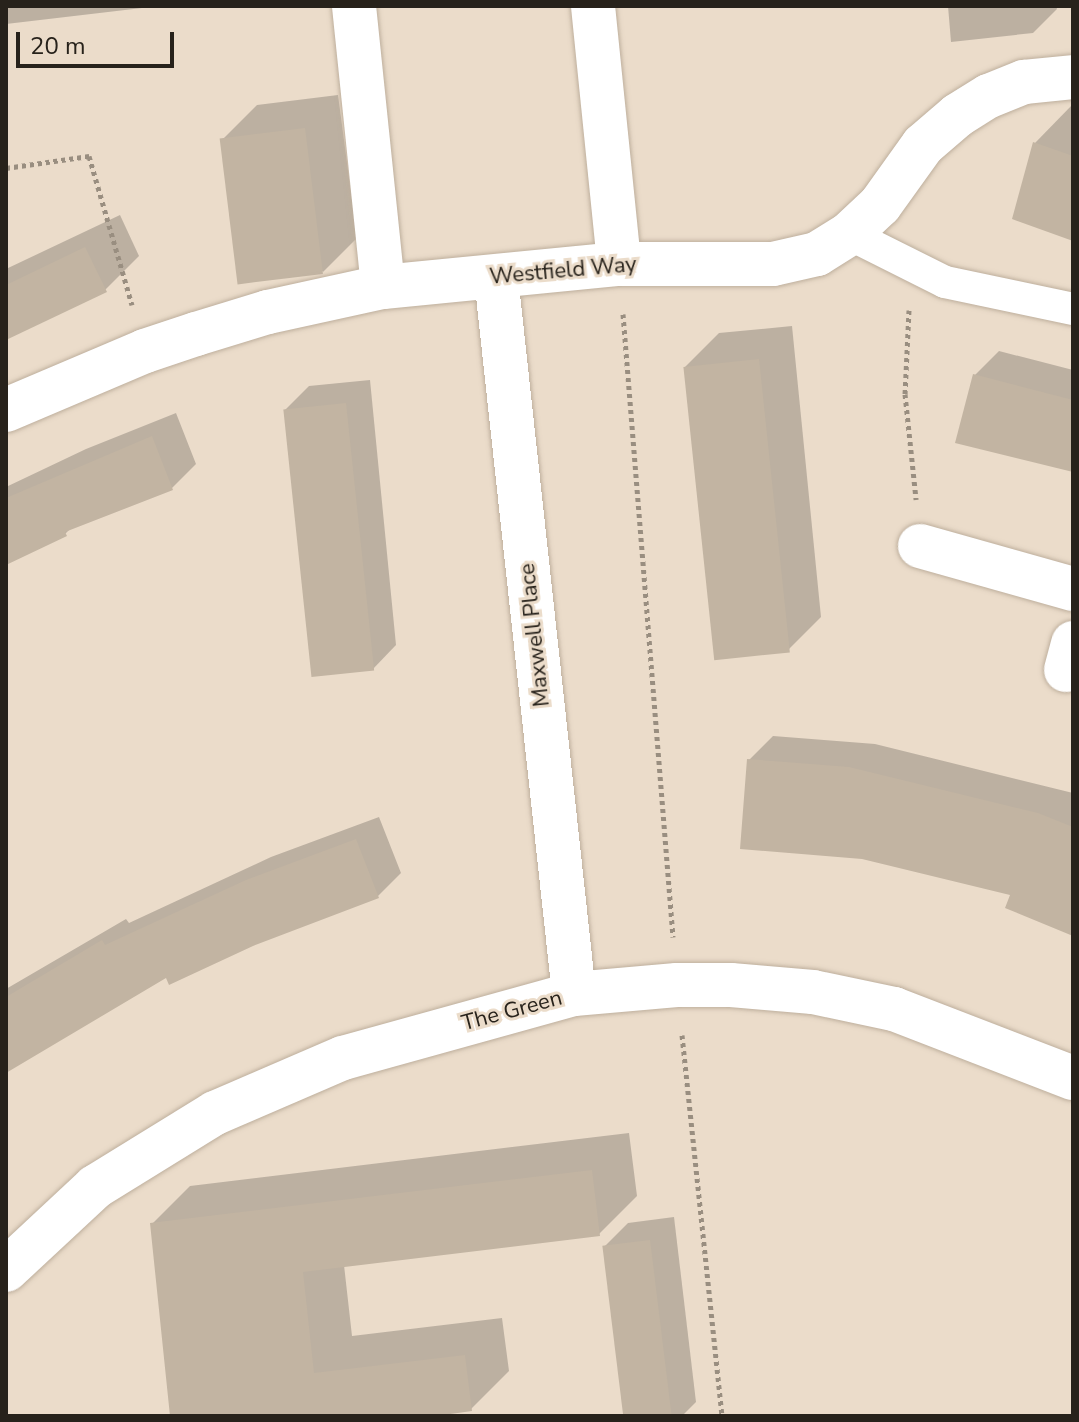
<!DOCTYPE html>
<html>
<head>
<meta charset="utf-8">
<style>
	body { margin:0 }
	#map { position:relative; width:1079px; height:1422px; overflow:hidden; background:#ebdcca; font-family:"Nunito Sans",sans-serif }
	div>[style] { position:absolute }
	.shadow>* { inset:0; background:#0003 }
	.building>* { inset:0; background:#c2b4a2; transform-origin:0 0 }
	.path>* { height:5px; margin-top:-2.5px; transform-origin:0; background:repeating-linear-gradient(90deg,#998e80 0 4px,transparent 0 8px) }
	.roads { filter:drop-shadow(0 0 2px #beaf9d) drop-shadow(0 0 2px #beaf9d) }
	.lane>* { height:32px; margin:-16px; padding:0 16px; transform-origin:16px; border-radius:16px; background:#fff }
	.street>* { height:44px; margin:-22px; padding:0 22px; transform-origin:22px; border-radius:22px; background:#fff }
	span { translate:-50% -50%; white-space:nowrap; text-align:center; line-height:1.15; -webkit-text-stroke:6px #ebdcca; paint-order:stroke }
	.street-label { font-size:22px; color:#27221b }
	.frame { position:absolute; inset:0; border:8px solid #27221b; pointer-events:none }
	.scale { position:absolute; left:16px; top:32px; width:158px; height:36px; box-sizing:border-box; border:4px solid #27221b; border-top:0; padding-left:10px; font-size:24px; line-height:28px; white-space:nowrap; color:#27221b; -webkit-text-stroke:6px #ebdcca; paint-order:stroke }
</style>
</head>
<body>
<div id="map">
	<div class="shadow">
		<div style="clip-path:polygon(6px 6px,159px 6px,6px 24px)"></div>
		<div style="clip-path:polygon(948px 6px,1056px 6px,1057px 9px,1033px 33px,951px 42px)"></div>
		<div style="clip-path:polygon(338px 95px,357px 238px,323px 272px,223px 139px,257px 105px)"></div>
		<div style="clip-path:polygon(1073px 104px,1073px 239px,1035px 143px)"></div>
		<div style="clip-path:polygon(120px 215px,139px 256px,105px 290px,6px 338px,6px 269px)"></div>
		<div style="clip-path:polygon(792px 326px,821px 617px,787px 651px,685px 367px,719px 333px)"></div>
		<div style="clip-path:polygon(999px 351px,1073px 370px,1073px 470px,975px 375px)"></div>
		<div style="clip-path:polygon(370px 380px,396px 645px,372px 670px,285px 410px,309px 386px)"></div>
		<div style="clip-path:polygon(176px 413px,196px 464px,172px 488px,72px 527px,65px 534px,6px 563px,6px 487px,86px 449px)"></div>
		<div style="clip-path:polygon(773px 736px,875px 744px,1073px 793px,1073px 934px,1013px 893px,749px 760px)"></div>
		<div style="clip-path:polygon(379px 817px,401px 873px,378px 896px,167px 975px,6px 1070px,6px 989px,126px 919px,129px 923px,271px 857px)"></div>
		<div style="clip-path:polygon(629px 1133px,637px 1196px,599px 1234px,344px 1265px,352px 1336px,502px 1318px,509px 1371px,471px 1409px,418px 1416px,173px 1416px,152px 1224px,190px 1186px)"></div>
		<div style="clip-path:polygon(674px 1217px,696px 1402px,682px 1416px,624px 1416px,604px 1247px,628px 1223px)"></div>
	</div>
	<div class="building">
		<div style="left:305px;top:128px;width:147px;height:86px;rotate:83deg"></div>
		<div style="clip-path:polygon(1033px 142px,1073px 156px,1073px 241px,1012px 219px)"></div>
		<div style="clip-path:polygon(85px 247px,107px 292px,6px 340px,6px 285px)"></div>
		<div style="left:759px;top:359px;width:295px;height:76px;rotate:84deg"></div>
		<div style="clip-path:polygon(973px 374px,1073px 400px,1073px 472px,955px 443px)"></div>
		<div style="left:346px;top:403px;width:269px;height:63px;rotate:84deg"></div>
		<div style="clip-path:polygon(152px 436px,173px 490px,65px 532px,67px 536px,6px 565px,6px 498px)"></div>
		<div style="clip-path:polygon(747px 759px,849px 767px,1038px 813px,1073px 827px,1073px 936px,1005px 908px,1010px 895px,862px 859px,740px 849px)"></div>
		<div style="clip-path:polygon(356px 839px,379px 898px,253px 946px,169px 985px,166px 978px,6px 1073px,6px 997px,102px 940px,105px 945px,246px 880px)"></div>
		<div style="clip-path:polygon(592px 1170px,600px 1236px,303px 1272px,314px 1373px,465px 1355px,472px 1411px,436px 1416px,170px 1416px,150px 1223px)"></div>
		<div style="left:650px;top:1240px;width:177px;height:48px;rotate:83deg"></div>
	</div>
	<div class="path">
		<div style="left:6px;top:168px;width:84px;rotate:-8.2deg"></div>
		<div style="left:89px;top:156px;width:155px;rotate:73.9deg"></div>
		<div style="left:909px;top:310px;width:84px;rotate:92.7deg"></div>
		<div style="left:905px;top:394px;width:106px;rotate:84deg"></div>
		<div style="left:623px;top:314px;width:625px;rotate:85.41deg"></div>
		<div style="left:682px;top:1035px;width:383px;rotate:84deg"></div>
	</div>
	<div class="roads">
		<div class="lane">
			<div style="left:849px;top:234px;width:107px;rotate:26.6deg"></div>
			<div style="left:945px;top:282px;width:131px;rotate:11.9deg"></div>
		</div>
		<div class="street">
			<div style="left:354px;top:6px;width:282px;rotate:84.1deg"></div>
			<div style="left:593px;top:6px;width:259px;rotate:84.2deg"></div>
			<div style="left:496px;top:277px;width:721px;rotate:83.79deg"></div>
			<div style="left:6px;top:410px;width:151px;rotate:-23deg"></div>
			<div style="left:145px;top:351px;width:54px;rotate:-18.4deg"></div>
			<div style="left:196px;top:334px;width:75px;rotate:-17deg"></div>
			<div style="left:268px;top:312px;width:118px;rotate:-12.3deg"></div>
			<div style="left:383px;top:287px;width:237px;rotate:-5.6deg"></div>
			<div style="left:619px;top:264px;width:154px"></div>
			<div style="left:773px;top:264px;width:45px;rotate:-12.8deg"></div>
			<div style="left:817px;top:254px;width:38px;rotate:-32deg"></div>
			<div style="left:849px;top:234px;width:42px;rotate:-43.1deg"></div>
			<div style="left:880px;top:205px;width:74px;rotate:-54.4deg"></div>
			<div style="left:923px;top:145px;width:46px;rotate:-40.6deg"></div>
			<div style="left:958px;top:115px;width:36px;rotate:-32deg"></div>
			<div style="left:989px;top:96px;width:38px;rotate:-22deg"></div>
			<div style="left:1024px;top:82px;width:49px;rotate:-5.8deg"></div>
			<div style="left:920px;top:546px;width:159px;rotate:15.7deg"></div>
			<div style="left:1066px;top:670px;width:28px;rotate:-75deg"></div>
			<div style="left:6px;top:1270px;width:122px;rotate:-43deg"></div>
			<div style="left:95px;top:1187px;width:141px;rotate:-31.7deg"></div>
			<div style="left:215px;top:1113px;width:139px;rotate:-23.3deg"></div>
			<div style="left:343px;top:1058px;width:240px;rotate:-15.5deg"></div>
			<div style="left:574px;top:994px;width:103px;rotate:-5deg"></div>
			<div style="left:677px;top:985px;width:54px"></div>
			<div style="left:731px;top:985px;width:82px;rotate:4.9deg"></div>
			<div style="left:813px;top:992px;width:83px;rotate:11.9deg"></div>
			<div style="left:894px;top:1009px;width:192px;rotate:21.1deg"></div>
		</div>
	</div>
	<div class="street-label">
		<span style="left:563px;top:271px;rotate:-5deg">Westfield Way</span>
		<span style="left:535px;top:635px;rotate:-96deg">Maxwell Place</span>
		<span style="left:512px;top:1011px;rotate:-15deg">The Green</span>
	</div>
	<div class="frame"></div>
	<div class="scale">20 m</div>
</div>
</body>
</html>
